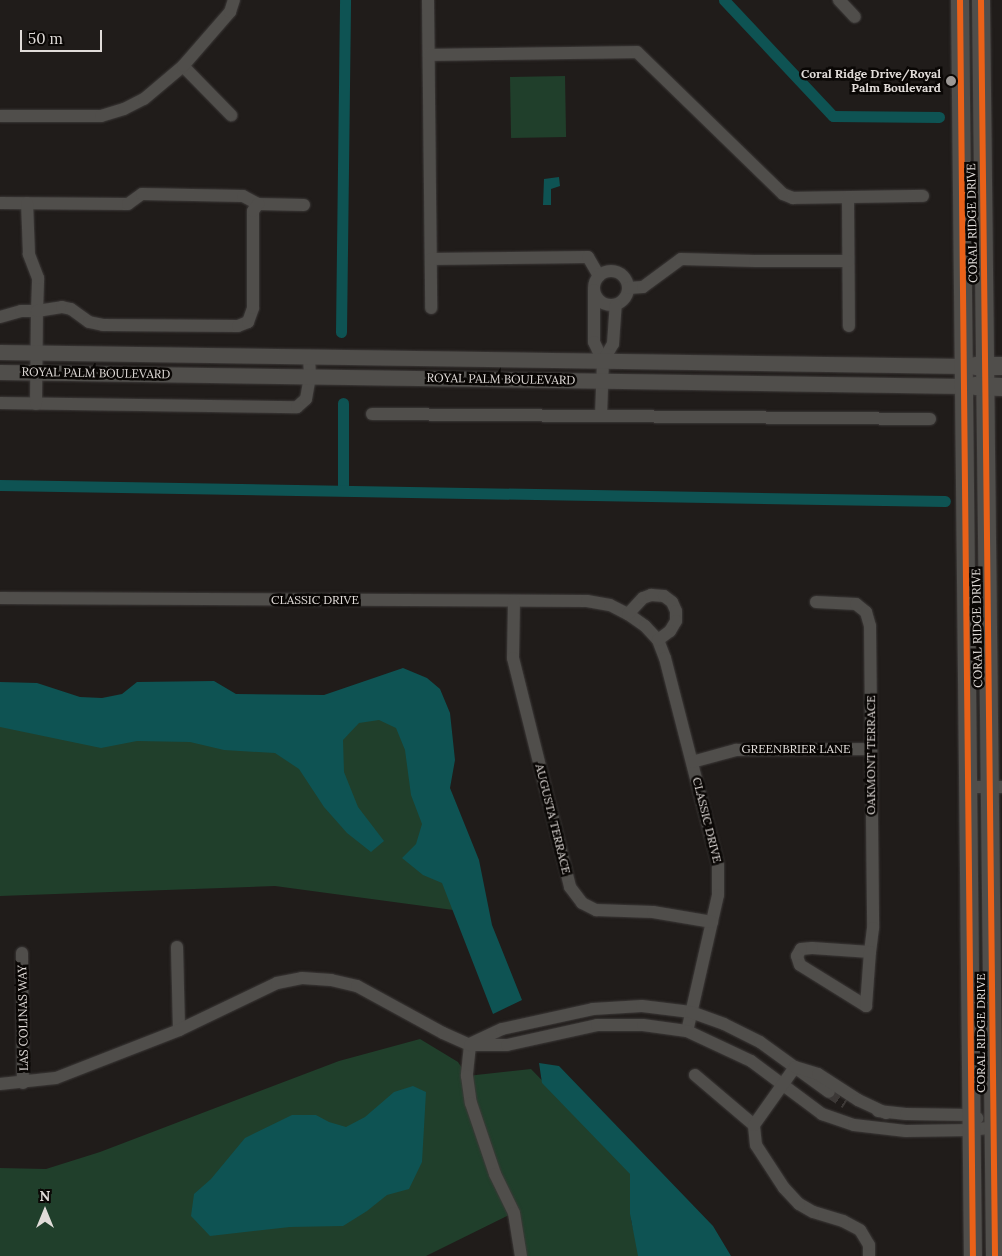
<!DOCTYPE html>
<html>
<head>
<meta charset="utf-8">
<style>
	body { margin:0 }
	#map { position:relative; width:1002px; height:1256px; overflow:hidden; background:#201c1a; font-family:Lora,serif }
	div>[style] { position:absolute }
	.green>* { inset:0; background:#203f2b; transform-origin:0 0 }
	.water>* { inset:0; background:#0e5353 }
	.canal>* { height:11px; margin:-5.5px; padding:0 5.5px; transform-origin:5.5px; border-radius:5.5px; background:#0e5353 }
	.minor-tunnel>* { height:12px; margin-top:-6px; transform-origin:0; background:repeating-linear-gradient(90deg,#3d3937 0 12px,transparent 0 18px) }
	.roads { filter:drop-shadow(0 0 1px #3c3938) drop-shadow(0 0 1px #3c3938) }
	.minor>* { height:12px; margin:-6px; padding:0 6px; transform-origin:6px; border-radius:6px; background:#504e4b }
	.minor>.ring { margin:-6px; padding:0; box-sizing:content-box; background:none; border:12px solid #504e4b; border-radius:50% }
	.tertiary>* { height:15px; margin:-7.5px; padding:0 7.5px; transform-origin:7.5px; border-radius:7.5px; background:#504e4b }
	.secondary>* { height:18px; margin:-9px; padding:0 9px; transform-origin:9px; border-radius:9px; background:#504e4b }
	.cycleway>* { height:6px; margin:-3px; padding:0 3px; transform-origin:3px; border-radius:3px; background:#ea6118 }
	.dots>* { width:14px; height:14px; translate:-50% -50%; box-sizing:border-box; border:2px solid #0a0705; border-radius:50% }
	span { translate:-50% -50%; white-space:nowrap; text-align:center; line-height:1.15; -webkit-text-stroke:5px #0a0705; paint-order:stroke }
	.poi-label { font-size:12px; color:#e1dcd9; font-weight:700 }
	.right { translate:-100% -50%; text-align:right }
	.street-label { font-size:12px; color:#e1dcd9 }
	.north { position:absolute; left:20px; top:1186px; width:50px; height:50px; -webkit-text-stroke:4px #0a0705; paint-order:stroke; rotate:0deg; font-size:14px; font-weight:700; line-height:20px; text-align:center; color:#e1dcd9 }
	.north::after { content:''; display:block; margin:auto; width:18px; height:22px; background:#e1dcd9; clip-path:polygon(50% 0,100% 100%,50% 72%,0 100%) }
	.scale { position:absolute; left:20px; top:30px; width:82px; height:22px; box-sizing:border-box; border:2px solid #e1dcd9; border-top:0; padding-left:6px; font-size:15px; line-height:18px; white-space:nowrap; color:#e1dcd9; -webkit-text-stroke:4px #0a0705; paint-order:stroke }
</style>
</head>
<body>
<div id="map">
	<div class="green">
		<div style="left:565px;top:76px;width:61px;height:55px;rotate:89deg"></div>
		<div style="clip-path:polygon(414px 716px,468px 912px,275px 886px,0 896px,0 717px)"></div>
		<div style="clip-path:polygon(420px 1039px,458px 1062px,467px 1076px,531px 1069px,630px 1171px,631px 1220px,640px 1256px,521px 1256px,513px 1213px,426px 1256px,0 1256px,0 1168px,46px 1169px,100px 1152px,339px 1061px)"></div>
	</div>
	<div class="water">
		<div style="clip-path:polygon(559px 177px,560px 186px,551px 189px,551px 205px,543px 205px,544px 179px)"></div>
		<div style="clip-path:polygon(403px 668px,427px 678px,440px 689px,450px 713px,455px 760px,450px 788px,479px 860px,492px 925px,522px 1000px,493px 1014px,442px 883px,423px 875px,402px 858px,416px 844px,422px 824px,411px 795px,405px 750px,396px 728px,379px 720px,359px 723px,343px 740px,344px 772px,358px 807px,384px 841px,371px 852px,347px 833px,324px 807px,299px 769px,275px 753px,224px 750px,190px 742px,137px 741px,101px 748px,0 727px,0 682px,37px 683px,80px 697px,102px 698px,122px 694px,137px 682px,214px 681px,236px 694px,324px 695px)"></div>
		<div style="clip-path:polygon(539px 1063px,559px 1066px,713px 1226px,731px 1256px,638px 1256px,630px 1214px,630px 1174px,542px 1083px)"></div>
		<div style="clip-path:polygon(413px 1086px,426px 1092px,422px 1162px,409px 1189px,387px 1195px,367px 1211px,343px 1226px,290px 1227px,210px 1236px,191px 1216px,194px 1194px,211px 1179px,245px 1138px,292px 1115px,316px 1115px,329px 1122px,346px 1127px,365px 1117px,394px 1092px)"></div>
	</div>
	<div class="canal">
		<div style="left:724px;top:0;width:159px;rotate:46.8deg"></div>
		<div style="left:833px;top:116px;width:106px;rotate:0.5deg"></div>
		<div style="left:341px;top:332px;width:332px;rotate:-89.3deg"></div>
		<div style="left:343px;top:403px;width:86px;rotate:90deg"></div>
		<div style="left:0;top:485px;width:945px;rotate:0.97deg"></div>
	</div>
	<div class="minor-tunnel">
		<div style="left:829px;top:1092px;width:20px;rotate:33deg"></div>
	</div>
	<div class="roads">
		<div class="minor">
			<div style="left:428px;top:0;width:308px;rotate:89.4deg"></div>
			<div style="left:839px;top:0;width:23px;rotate:47deg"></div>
			<div style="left:429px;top:55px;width:208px;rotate:-0.8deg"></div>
			<div style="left:637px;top:52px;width:204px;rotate:44.2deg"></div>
			<div style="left:783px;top:194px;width:11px;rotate:22deg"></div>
			<div style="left:793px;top:198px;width:130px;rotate:-0.9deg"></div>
			<div style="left:183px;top:66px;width:69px;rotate:45.6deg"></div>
			<div style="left:0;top:116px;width:101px"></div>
			<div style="left:101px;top:116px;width:24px;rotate:-17deg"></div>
			<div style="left:124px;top:109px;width:22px;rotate:-27deg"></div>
			<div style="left:144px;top:99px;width:51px;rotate:-40.2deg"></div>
			<div style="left:183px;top:66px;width:72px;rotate:-49deg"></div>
			<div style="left:230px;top:12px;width:13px;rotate:-72deg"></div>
			<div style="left:848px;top:197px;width:129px;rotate:89.6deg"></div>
			<div style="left:0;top:203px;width:128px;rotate:0.4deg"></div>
			<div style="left:128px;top:204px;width:17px;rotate:-36deg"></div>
			<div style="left:142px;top:194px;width:101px;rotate:1.1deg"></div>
			<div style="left:243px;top:196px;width:17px;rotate:28deg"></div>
			<div style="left:258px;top:204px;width:46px;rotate:1.2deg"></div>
			<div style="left:431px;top:259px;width:157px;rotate:-0.7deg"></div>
			<div style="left:588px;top:257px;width:22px;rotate:60deg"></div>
			<div class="ring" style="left:594px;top:271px;width:22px;height:22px"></div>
			<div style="left:628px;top:288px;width:15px;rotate:-4deg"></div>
			<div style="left:643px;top:287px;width:47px;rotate:-36.4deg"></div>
			<div style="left:681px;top:259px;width:74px;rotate:1.5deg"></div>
			<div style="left:755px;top:261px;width:93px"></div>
			<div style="left:594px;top:290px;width:52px;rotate:90deg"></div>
			<div style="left:594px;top:342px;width:21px;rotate:65deg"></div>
			<div style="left:603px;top:361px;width:55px;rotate:92.1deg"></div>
			<div style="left:0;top:317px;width:22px;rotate:-16deg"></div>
			<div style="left:21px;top:311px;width:16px"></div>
			<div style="left:37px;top:311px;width:33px;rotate:-88deg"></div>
			<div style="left:38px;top:278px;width:26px;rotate:-111deg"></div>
			<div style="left:29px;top:254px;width:51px;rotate:-92.2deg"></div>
			<div style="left:603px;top:361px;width:20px;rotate:-60deg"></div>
			<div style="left:613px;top:344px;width:39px;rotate:-86deg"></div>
			<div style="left:0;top:403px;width:297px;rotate:0.8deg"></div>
			<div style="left:297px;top:407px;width:12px;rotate:-42deg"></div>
			<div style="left:306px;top:399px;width:23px;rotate:-80deg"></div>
			<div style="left:310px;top:376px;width:19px;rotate:-93deg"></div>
			<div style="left:36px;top:404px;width:93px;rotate:-89.4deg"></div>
			<div style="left:37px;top:311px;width:25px;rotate:-9deg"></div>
			<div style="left:62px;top:307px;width:9px;rotate:13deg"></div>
			<div style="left:71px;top:309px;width:22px;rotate:36deg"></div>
			<div style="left:89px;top:322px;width:14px;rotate:12deg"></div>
			<div style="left:103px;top:325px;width:135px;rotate:0.4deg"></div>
			<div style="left:238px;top:326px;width:11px;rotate:-22deg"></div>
			<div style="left:248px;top:322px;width:15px;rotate:-70deg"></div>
			<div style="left:253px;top:308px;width:97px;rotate:-90deg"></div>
			<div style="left:253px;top:211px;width:9px;rotate:-54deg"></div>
			<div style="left:372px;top:414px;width:558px;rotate:0.51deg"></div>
			<div style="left:0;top:598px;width:587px;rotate:0.29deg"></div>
			<div style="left:587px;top:601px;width:23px;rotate:10deg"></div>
			<div style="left:610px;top:605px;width:20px;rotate:27deg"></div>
			<div style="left:628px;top:614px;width:21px;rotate:35deg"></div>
			<div style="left:645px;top:626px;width:19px;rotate:47deg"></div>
			<div style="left:658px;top:640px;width:19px;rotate:69deg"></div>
			<div style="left:665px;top:658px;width:213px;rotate:75.6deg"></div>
			<div style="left:718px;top:864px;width:31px;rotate:90deg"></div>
			<div style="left:718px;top:895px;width:139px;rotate:102.8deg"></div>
			<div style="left:514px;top:601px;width:57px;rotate:91deg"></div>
			<div style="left:513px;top:658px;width:236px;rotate:76deg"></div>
			<div style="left:570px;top:887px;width:20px;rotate:53deg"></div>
			<div style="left:582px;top:903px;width:16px;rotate:27deg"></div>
			<div style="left:596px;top:910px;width:57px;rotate:2deg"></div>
			<div style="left:653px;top:912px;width:60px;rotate:9.6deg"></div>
			<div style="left:816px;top:602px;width:40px;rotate:2.9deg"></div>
			<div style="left:856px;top:604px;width:13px;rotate:39deg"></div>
			<div style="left:866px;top:612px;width:15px;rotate:74deg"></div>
			<div style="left:870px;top:626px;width:302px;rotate:89.4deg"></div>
			<div style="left:873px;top:928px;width:24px;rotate:97deg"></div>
			<div style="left:870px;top:952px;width:58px;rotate:-176.1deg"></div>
			<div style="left:812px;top:948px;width:11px;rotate:175deg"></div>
			<div style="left:801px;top:949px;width:8px;rotate:120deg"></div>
			<div style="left:797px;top:956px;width:9px;rotate:72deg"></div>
			<div style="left:800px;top:965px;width:78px;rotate:31.8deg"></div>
			<div style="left:866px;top:1006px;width:54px;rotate:-85.8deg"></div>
			<div style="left:628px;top:614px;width:22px;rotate:-47deg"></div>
			<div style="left:643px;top:598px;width:9px;rotate:-21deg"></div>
			<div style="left:651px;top:595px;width:13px;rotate:4deg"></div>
			<div style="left:664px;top:596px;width:10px;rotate:37deg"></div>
			<div style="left:672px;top:602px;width:10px;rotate:66deg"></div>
			<div style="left:676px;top:611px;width:10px;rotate:90deg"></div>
			<div style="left:676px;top:621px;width:12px;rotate:121deg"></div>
			<div style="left:670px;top:631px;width:15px;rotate:143deg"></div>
			<div style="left:692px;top:762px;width:46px;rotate:-15.3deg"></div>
			<div style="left:736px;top:750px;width:135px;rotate:-0.4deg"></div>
			<div style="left:969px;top:787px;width:33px"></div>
			<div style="left:177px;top:947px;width:83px;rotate:88.6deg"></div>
			<div style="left:22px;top:953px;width:130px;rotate:89.6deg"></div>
			<div style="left:472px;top:1043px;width:33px;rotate:-25deg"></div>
			<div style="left:502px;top:1029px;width:93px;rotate:-12.4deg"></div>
			<div style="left:593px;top:1009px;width:49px;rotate:-3.5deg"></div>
			<div style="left:642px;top:1006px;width:49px;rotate:7deg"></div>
			<div style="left:691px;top:1012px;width:35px;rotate:20deg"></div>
			<div style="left:724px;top:1024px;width:40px;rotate:26.6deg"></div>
			<div style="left:760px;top:1042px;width:85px;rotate:35.9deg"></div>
			<div style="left:470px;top:1045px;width:31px;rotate:96deg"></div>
			<div style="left:467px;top:1076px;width:27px;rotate:82deg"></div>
			<div style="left:471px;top:1103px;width:75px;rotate:71.3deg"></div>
			<div style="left:495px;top:1174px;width:43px;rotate:64deg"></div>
			<div style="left:514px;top:1213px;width:44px;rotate:80.8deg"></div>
			<div style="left:695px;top:1075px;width:77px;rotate:40.3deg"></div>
			<div style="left:0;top:1084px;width:56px;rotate:-6.1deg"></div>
			<div style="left:56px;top:1078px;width:132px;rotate:-21.3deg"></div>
			<div style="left:179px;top:1030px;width:109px;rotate:-25.6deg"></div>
			<div style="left:277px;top:983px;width:25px;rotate:-11deg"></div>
			<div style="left:302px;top:978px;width:29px;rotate:4deg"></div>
			<div style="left:331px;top:980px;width:27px;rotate:13deg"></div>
			<div style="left:357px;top:986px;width:98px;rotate:28.7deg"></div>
			<div style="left:443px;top:1033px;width:30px;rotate:24deg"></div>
			<div style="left:470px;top:1045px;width:37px"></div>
			<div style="left:507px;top:1045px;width:92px;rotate:-12.5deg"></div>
			<div style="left:597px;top:1025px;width:46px"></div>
			<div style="left:643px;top:1025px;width:44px;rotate:7.8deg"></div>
			<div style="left:687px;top:1031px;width:71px;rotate:25.1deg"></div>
			<div style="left:751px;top:1061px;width:89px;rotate:36.7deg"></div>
			<div style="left:822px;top:1114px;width:34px;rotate:19deg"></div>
			<div style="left:854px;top:1125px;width:52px;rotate:6.6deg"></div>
			<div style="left:906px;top:1131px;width:65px;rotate:-0.9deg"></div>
			<div style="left:971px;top:1130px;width:31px;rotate:-7deg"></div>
			<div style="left:878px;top:1111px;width:28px;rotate:6deg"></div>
			<div style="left:906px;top:1114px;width:64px;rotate:0.9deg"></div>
			<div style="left:970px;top:1115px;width:8px;rotate:23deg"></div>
			<div style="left:869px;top:1256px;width:11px;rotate:-90deg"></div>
			<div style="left:869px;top:1245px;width:17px;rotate:-121deg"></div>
			<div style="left:860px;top:1230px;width:19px;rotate:-152deg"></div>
			<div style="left:843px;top:1221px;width:31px;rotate:-163deg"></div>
			<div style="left:813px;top:1212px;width:16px;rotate:-150deg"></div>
			<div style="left:799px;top:1204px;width:22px;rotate:-133deg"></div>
			<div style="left:784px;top:1188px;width:51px;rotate:-123.1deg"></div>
			<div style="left:756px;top:1145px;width:20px;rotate:-96deg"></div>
			<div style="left:754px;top:1125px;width:71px;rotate:-54.7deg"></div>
			<div style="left:795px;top:1067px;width:24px;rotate:17deg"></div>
			<div style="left:818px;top:1074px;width:48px;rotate:33deg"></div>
			<div style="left:858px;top:1100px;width:31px;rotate:25deg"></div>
		</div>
		<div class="tertiary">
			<div style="left:0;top:352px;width:964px;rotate:0.83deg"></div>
			<div style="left:0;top:372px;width:964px;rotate:0.83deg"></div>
		</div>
		<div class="secondary">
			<div style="left:960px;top:0;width:1256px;rotate:89.41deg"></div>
			<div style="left:981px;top:0;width:1256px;rotate:89.36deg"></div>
			<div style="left:975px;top:366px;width:27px"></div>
			<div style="left:975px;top:386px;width:27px;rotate:2deg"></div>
		</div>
	</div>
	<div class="cycleway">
		<div style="left:960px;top:0;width:1256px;rotate:89.41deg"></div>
		<div style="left:981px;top:0;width:1256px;rotate:89.36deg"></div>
	</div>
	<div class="dots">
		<div style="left:951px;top:81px;background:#9d9996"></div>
	</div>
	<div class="poi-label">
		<span class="right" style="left:941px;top:81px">Coral Ridge Drive/Royal<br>Palm Boulevard</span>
	</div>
	<div class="street-label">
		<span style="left:972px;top:223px;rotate:-91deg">CORAL RIDGE DRIVE</span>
		<span style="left:96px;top:373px;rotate:1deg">ROYAL PALM BOULEVARD</span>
		<span style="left:501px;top:379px;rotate:1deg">ROYAL PALM BOULEVARD</span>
		<span style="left:315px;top:600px">CLASSIC DRIVE</span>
		<span style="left:977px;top:628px;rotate:-91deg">CORAL RIDGE DRIVE</span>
		<span style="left:796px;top:749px">GREENBRIER LANE</span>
		<span style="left:871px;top:755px;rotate:-90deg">OAKMONT TERRACE</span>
		<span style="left:553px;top:819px;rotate:76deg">AUGUSTA TERRACE</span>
		<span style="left:707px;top:820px;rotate:76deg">CLASSIC DRIVE</span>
		<span style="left:23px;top:1018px;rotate:-91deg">LAS COLINAS WAY</span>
		<span style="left:981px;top:1033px;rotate:-90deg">CORAL RIDGE DRIVE</span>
	</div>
	<div class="north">N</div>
	<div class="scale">50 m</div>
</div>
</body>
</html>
